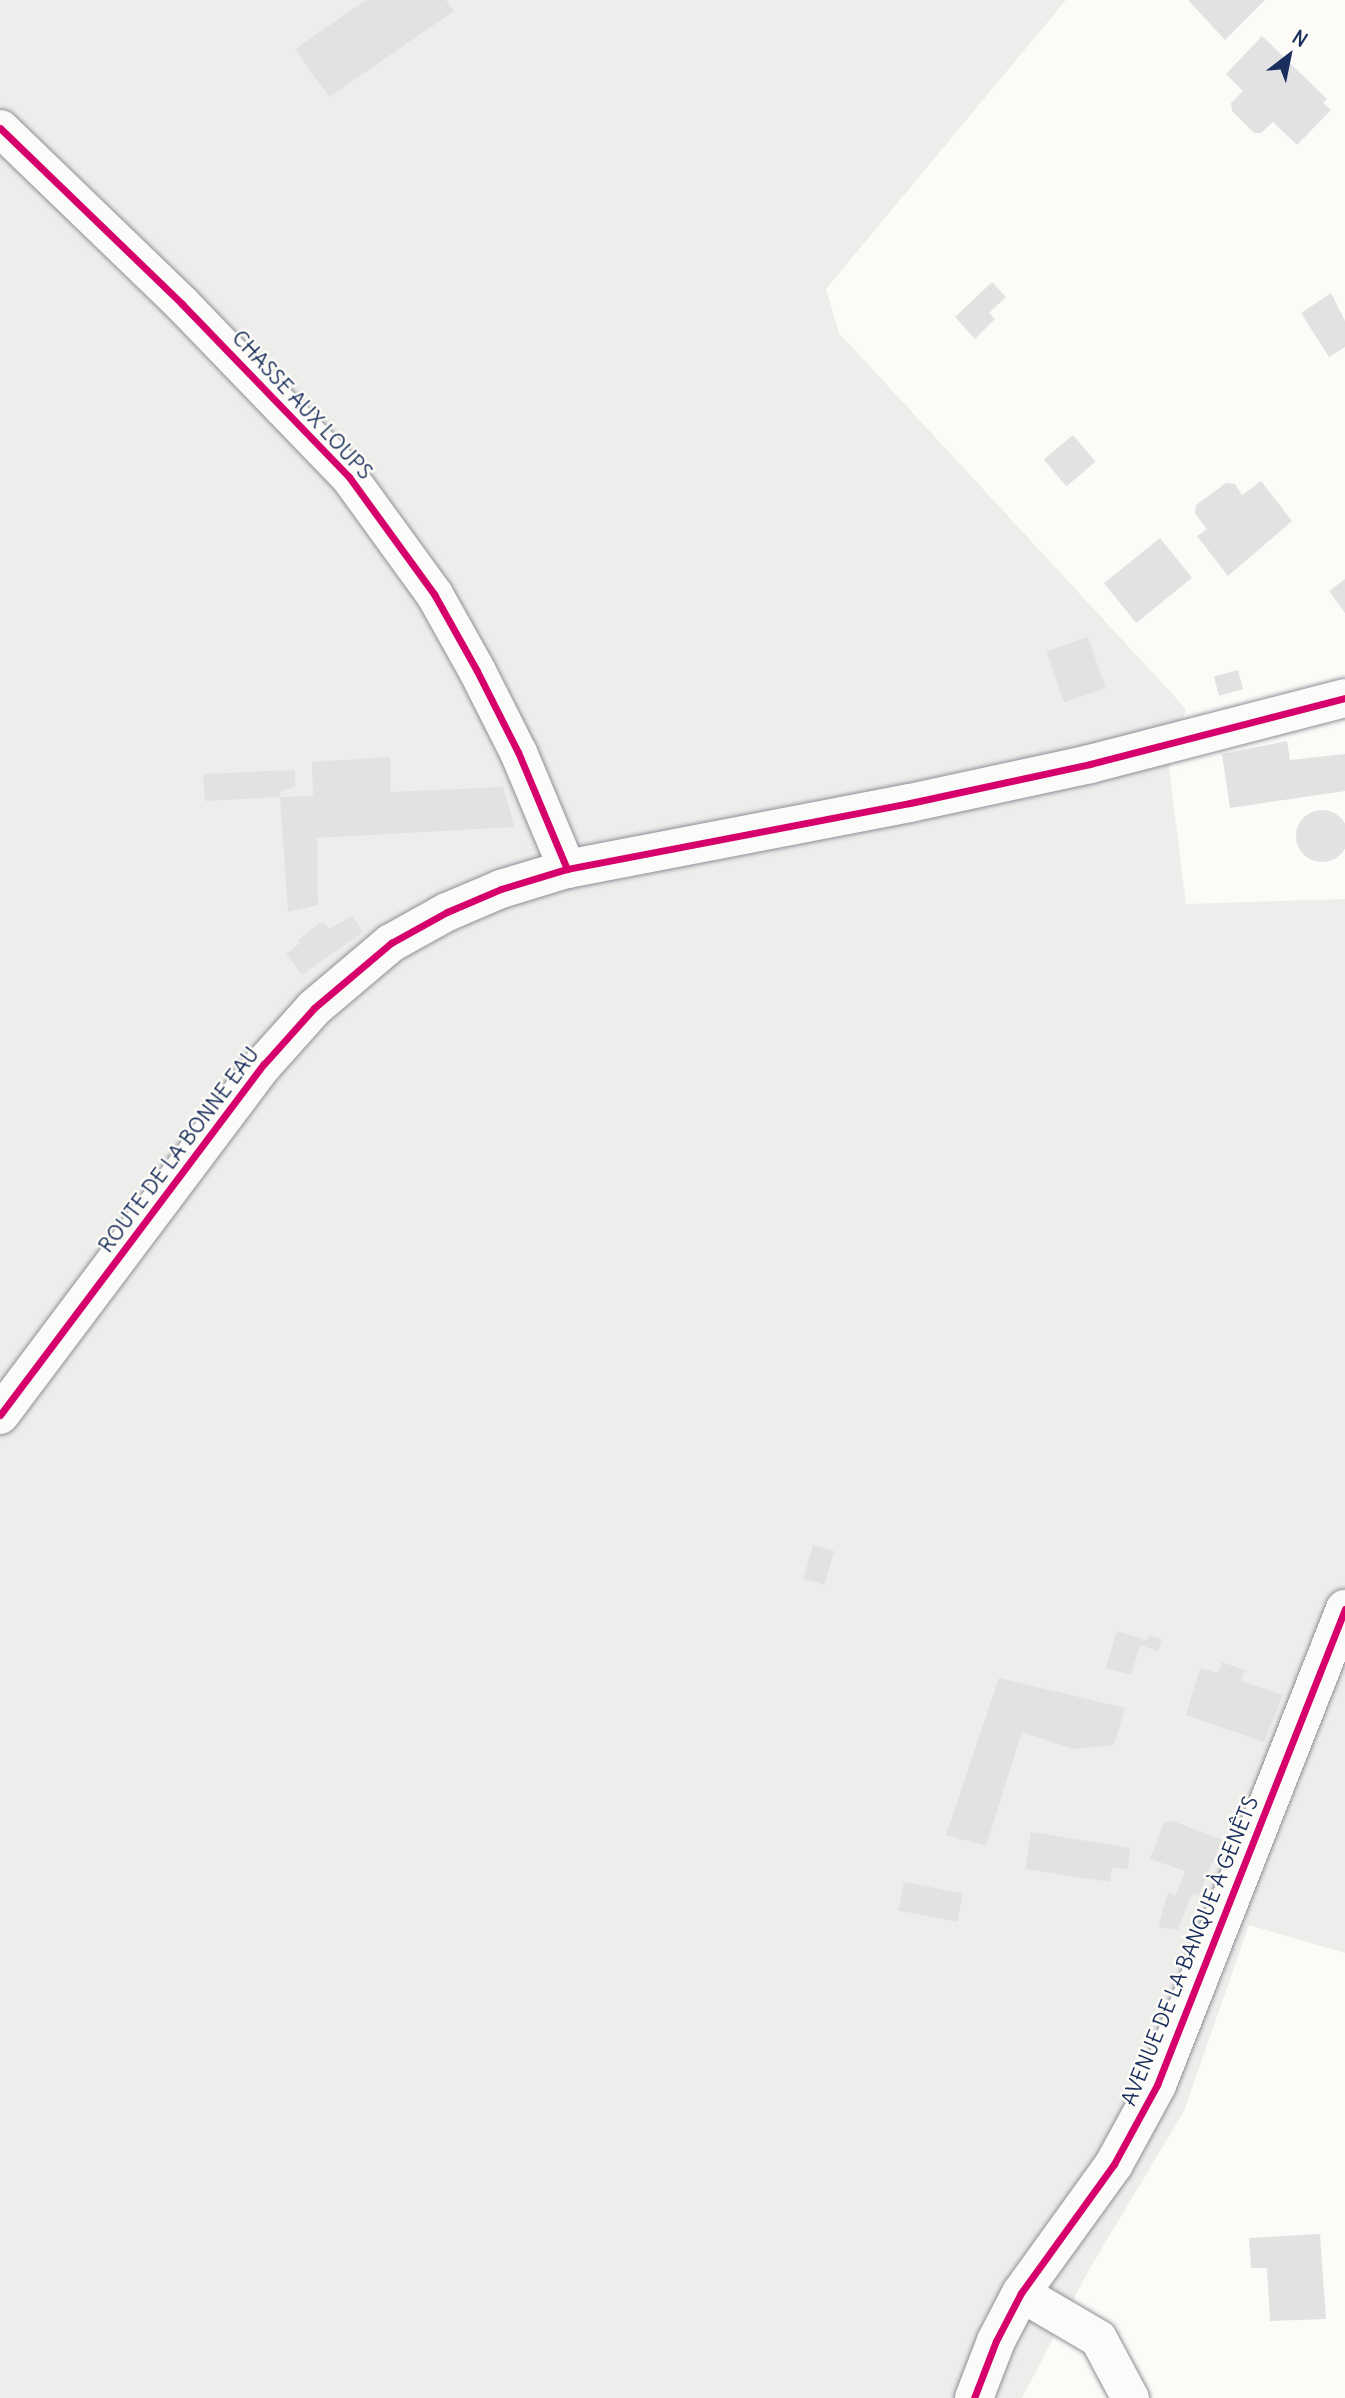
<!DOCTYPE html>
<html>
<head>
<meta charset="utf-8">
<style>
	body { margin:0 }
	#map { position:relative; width:1345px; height:2398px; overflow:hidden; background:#fcfbf8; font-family:Delius,sans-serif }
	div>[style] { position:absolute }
	.green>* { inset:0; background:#ededec }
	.building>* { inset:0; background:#e2e2e2; transform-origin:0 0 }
	.round { border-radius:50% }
	.roads { filter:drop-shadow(0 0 2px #8c9097) drop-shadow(0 0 2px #8c9097) }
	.street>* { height:37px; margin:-18.5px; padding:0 18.5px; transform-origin:18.5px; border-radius:18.5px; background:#fbfbf9 }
	.secondary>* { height:38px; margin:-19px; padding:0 19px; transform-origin:19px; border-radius:19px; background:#fbfbf9 }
	.cycleway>* { height:7px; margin:-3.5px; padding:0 3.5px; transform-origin:3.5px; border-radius:3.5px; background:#d6006c }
	span { translate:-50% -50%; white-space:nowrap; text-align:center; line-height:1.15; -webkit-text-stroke:5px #fdfcf7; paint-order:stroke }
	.street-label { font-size:21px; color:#1b2f5e }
	.north { position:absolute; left:1254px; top:21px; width:70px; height:70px; -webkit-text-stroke:5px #fdfcf7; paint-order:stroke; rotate:32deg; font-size:19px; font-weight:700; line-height:28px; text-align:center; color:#1b2f5e }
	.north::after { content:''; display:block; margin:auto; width:24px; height:32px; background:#1b2f5e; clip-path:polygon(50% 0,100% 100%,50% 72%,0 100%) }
</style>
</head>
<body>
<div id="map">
	<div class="green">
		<div style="clip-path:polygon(0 0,1066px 0,826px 289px,839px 333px,1186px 709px,1169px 768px,1186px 904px,1345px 899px,1345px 1953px,1249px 1925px,1184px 2111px,1090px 2268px,1022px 2398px,0 2398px)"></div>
	</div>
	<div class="building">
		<div style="clip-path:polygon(366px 0,446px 0,454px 11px,329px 97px,295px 49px)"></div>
		<div style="clip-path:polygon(1188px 0,1265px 0,1225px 40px)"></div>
		<div style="clip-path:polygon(1262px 36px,1327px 99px,1323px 103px,1331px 110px,1297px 145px,1273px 122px,1261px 133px,1254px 133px,1232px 111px,1231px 103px,1243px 91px,1226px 74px)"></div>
		<div style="clip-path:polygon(992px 282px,1006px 297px,989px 313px,995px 319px,975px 339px,955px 317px)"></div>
		<div style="clip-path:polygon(1331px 293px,1345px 321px,1345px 347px,1329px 357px,1301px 313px)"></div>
		<div style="left:1073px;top:435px;width:35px;height:38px;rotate:50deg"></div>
		<div style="clip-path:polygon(1261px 481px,1292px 521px,1228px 576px,1197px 536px,1207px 529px,1195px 514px,1196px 505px,1226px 483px,1235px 484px,1242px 495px)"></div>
		<div style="left:1160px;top:538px;width:51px;height:72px;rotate:51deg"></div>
		<div style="clip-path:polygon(1345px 579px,1345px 613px,1329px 591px)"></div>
		<div style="left:1088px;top:637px;width:54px;height:44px;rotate:71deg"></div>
		<div style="left:1238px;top:670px;width:20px;height:25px;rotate:75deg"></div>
		<div style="clip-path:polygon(1287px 741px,1290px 760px,1345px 754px,1345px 791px,1230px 808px,1222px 754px)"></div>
		<div style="clip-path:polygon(390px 757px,391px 792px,503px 787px,515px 827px,317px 838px,318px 905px,288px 912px,280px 797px,313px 796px,312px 762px)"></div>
		<div style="clip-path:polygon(295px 770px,295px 786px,281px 792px,280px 797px,205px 801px,203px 774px)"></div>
		<div class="round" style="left:1296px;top:810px;width:52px;height:52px"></div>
		<div style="clip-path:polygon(352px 916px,363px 932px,302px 975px,286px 954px,300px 943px,298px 940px,318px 924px,324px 922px,329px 929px)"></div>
		<div style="left:813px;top:1545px;width:22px;height:35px;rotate:16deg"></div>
		<div style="clip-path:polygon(1117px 1631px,1147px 1640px,1149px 1635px,1162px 1639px,1158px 1651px,1140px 1645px,1131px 1675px,1106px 1668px)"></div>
		<div style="clip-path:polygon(1222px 1662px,1245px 1670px,1241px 1681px,1283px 1695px,1264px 1742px,1186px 1715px,1200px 1668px,1218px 1673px)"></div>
		<div style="clip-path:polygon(999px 1678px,1125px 1708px,1114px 1745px,1073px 1749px,1022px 1732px,986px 1846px,946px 1835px)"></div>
		<div style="clip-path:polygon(1173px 1821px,1222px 1840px,1199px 1895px,1192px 1893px,1178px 1930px,1158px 1927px,1168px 1893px,1175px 1896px,1185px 1871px,1150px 1859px,1164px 1822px)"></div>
		<div style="clip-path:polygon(1031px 1832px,1130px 1848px,1128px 1869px,1112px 1868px,1110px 1882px,1025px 1869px)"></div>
		<div style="left:904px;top:1882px;width:60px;height:29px;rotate:11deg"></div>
		<div style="clip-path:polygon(1320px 2234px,1326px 2319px,1270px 2321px,1267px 2268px,1251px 2268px,1249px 2238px)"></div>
	</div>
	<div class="roads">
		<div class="street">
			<div style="left:0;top:128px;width:253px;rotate:44deg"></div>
			<div style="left:182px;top:304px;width:240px;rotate:46deg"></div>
			<div style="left:349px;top:477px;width:145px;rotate:54deg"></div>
			<div style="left:434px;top:594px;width:88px;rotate:60.8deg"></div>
			<div style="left:477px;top:671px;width:91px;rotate:63.2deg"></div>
			<div style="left:518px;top:752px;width:127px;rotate:67.3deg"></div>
			<div style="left:1021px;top:2293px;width:89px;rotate:30.3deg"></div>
			<div style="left:1098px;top:2338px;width:68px;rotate:61.9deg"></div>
		</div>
		<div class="secondary">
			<div style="left:0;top:1415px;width:439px;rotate:-53.1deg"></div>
			<div style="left:264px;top:1064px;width:75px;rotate:-48.2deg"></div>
			<div style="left:314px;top:1008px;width:101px;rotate:-40.2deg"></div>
			<div style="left:391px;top:943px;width:64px;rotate:-29deg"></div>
			<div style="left:447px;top:912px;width:59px;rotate:-23.1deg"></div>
			<div style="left:501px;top:889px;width:69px;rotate:-16.9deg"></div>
			<div style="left:567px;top:869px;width:349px;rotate:-10.9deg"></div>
			<div style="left:910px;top:803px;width:184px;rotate:-12.2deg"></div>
			<div style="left:1090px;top:764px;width:263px;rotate:-14.5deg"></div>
			<div style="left:974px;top:2398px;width:61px;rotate:-68.9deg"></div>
			<div style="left:996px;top:2341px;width:54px;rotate:-62.5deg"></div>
			<div style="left:1021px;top:2293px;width:159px;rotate:-54.2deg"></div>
			<div style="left:1114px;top:2164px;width:90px;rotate:-61.4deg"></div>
			<div style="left:1157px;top:2085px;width:512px;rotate:-68.45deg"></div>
		</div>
	</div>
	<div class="cycleway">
		<div style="left:0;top:128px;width:253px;rotate:44deg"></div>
		<div style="left:182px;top:304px;width:240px;rotate:46deg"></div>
		<div style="left:349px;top:477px;width:145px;rotate:54deg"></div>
		<div style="left:434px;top:594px;width:88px;rotate:60.8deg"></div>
		<div style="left:477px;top:671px;width:91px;rotate:63.2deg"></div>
		<div style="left:518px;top:752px;width:127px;rotate:67.3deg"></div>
		<div style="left:0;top:1415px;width:439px;rotate:-53.1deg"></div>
		<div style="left:264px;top:1064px;width:75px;rotate:-48.2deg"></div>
		<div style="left:314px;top:1008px;width:101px;rotate:-40.2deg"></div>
		<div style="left:391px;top:943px;width:64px;rotate:-29deg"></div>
		<div style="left:447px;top:912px;width:59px;rotate:-23.1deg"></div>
		<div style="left:501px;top:889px;width:69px;rotate:-16.9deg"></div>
		<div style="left:567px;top:869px;width:349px;rotate:-10.9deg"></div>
		<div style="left:910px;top:803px;width:184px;rotate:-12.2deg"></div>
		<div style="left:1090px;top:764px;width:263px;rotate:-14.5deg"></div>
		<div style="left:974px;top:2398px;width:61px;rotate:-68.9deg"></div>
		<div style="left:996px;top:2341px;width:54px;rotate:-62.5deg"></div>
		<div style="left:1021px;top:2293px;width:159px;rotate:-54.2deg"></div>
		<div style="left:1114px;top:2164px;width:90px;rotate:-61.4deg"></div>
		<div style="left:1157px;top:2085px;width:512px;rotate:-68.45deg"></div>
	</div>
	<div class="street-label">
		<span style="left:302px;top:405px;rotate:47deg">CHASSE AUX LOUPS</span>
		<span style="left:179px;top:1150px;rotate:-53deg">ROUTE DE LA BONNE EAU</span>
		<span style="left:1190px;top:1951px;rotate:-68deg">AVENUE DE LA BANQUE À GENÊTS</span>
	</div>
	<div class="north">N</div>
</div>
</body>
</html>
